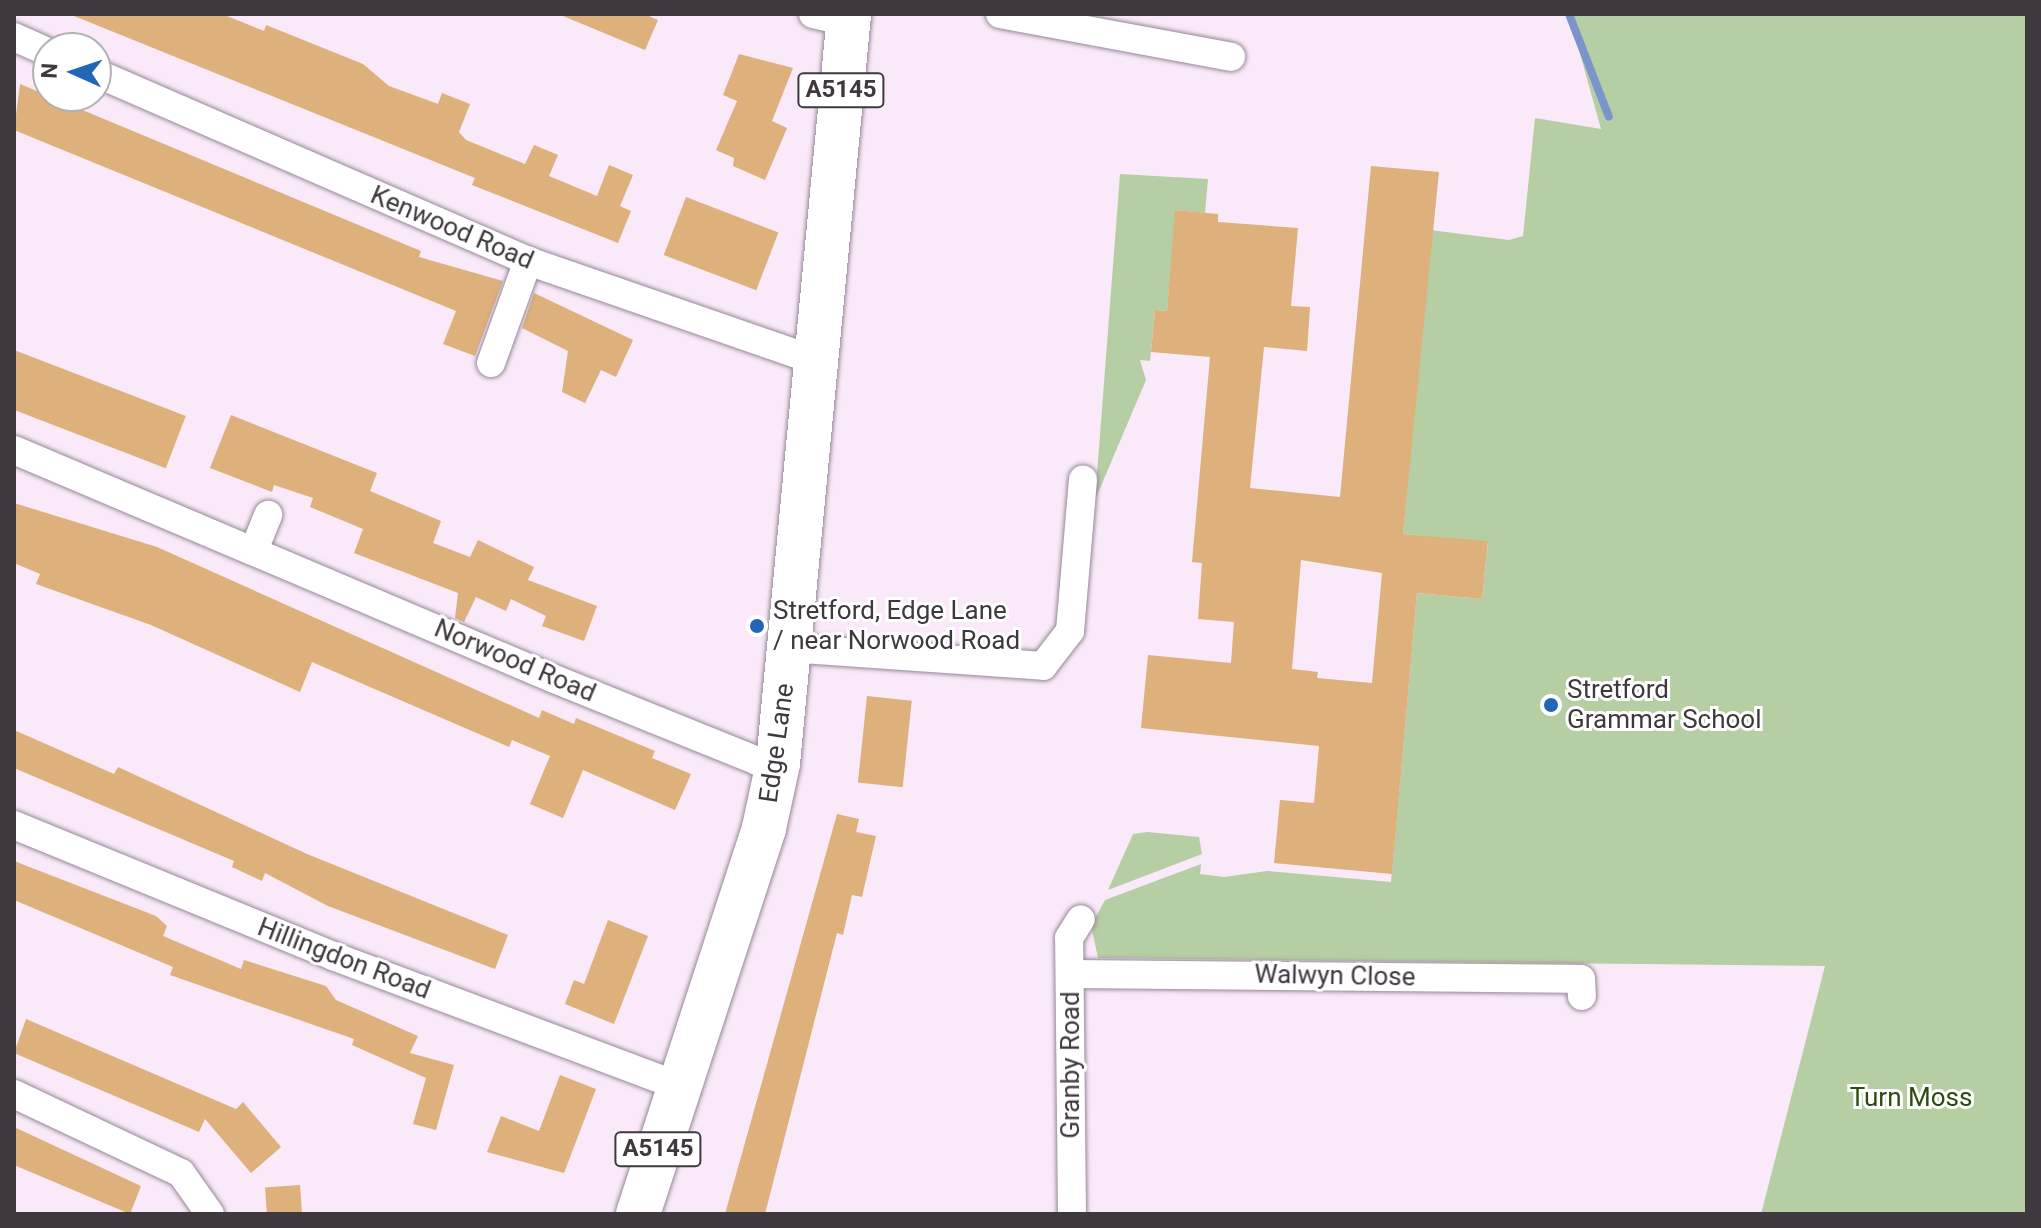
<!DOCTYPE html>
<html>
<head>
<meta charset="utf-8">
<style>
	body { margin:0 }
	#map { position:relative; width:2041px; height:1228px; overflow:hidden; background:#f9e9f9; font-family:Roboto,sans-serif }
	div>[style] { position:absolute }
	.green>* { inset:0; background:#b6cea4 }
	.stream>* { height:8px; margin:-4px; padding:0 4px; transform-origin:4px; border-radius:4px; background:#7b95cb }
	.building>* { inset:0; background:#ddb07c; transform-origin:0 0 }
	.roads { filter:drop-shadow(0 0 2px #968897) drop-shadow(0 0 2px #968897) }
	.street>* { height:28px; margin:-14px; padding:0 14px; transform-origin:14px; border-radius:14px; background:#fff }
	.highway>* { height:44px; margin:-22px; padding:0 22px; transform-origin:22px; border-radius:22px; background:#fff }
	.dots>* { width:22px; height:22px; translate:-50% -50%; box-sizing:border-box; border:4px solid #fff; border-radius:50% }
	span { translate:-50% -50%; white-space:nowrap; text-align:center; line-height:1.15; -webkit-text-stroke:6px #fff; paint-order:stroke }
	.shield-label span { padding:2px 6px; background:#fff; border:2px solid; border-radius:6px; -webkit-text-stroke-width:0 }
	.shield-label { font-size:24px; color:#3f393f; font-weight:700 }
	.street-label { font-size:26px; color:#3f393f }
	.poi-label { font-size:26px; color:#3f393f }
	.left { translate:0 -50%; text-align:left }
	.park-label { font-size:26px; color:#2d4a0d }
	.frame { position:absolute; inset:0; border:16px solid #3f393f; pointer-events:none }
	.north { position:absolute; left:32px; top:32px; width:80px; height:80px; box-sizing:border-box; background:#fff; border:2px solid #b2b0b2; border-radius:50%; rotate:273deg; font-size:22px; font-weight:700; line-height:32px; text-align:center; color:#3f393f }
	.north::after { content:''; display:block; margin:auto; width:28px; height:36px; background:#2166b7; clip-path:polygon(50% 0,100% 100%,50% 72%,0 100%) }
</style>
</head>
<body>
<div id="map">
	<div class="green">
		<div style="clip-path:polygon(1569px 14px,2027px 14px,2027px 1214px,1761px 1214px,1825px 966px,1098px 958px,1091px 925px,1105px 900px,1201px 864px,1200px 874px,1224px 877px,1267px 871px,1391px 882px,1417px 593px,1482px 599px,1488px 542px,1403px 534px,1430px 230px,1509px 240px,1523px 236px,1535px 118px,1601px 129px)"></div>
		<div style="clip-path:polygon(1120px 174px,1208px 179px,1205px 213px,1176px 210px,1167px 311px,1155px 310px,1150px 361px,1140px 360px,1146px 380px,1095px 500px)"></div>
		<div style="clip-path:polygon(1147px 832px,1199px 837px,1202px 854px,1108px 890px,1133px 834px)"></div>
	</div>
	<div class="stream">
		<div style="left:1569px;top:14px;width:110px;rotate:68.8deg"></div>
	</div>
	<div class="building">
		<div style="clip-path:polygon(69px 14px,222px 14px,264px 31px,266px 25px,363px 64px,389px 86px,438px 104px,442px 93px,470px 104px,459px 132px,466px 140px,525px 164px,534px 145px,558px 155px,549px 176px,597px 196px,609px 165px,633px 175px,620px 206px,631px 211px,618px 243px,472px 185px,475px 178px)"></div>
		<div style="clip-path:polygon(644px 14px,658px 20px,645px 50px,563px 16px)"></div>
		<div style="clip-path:polygon(739px 54px,793px 68px,772px 121px,787px 128px,765px 180px,733px 166px,734px 158px,716px 150px,737px 101px,723px 95px)"></div>
		<div style="clip-path:polygon(20px 84px,421px 251px,419px 257px,503px 281px,475px 356px,443px 344px,456px 311px,14px 130px)"></div>
		<div style="clip-path:polygon(evenodd,1371px 166px,1439px 172px,1403px 534px,1488px 541px,1482px 599px,1417px 593px,1392px 874px,1274px 863px,1280px 800px,1314px 803px,1319px 746px,1141px 728px,1148px 655px,1231px 663px,1234px 622px,1198px 619px,1202px 563px,1192px 562px,1210px 357px,1151px 352px,1155px 310px,1167px 311px,1175px 210px,1218px 214px,1218px 222px,1298px 228px,1291px 306px,1310px 307px,1307px 351px,1264px 347px,1250px 488px,1340px 497px,1371px 166px,1301px 560px,1382px 573px,1372px 683px,1317px 678px,1318px 672px,1292px 669px,1301px 560px)"></div>
		<div style="left:686px;top:197px;width:99px;height:62px;rotate:21deg"></div>
		<div style="clip-path:polygon(534px 293px,633px 340px,616px 377px,601px 370px,585px 403px,562px 392px,568px 351px,522px 328px)"></div>
		<div style="left:14px;top:350px;width:184px;height:56px;rotate:21deg"></div>
		<div style="clip-path:polygon(231px 415px,377px 473px,370px 491px,441px 521px,433px 543px,470px 557px,478px 540px,534px 567px,528px 580px,597px 606px,584px 641px,542px 626px,546px 616px,511px 599px,506px 611px,476px 597px,464px 622px,455px 618px,458px 593px,354px 553px,363px 529px,310px 507px,313px 498px,274px 485px,272px 492px,210px 468px)"></div>
		<div style="clip-path:polygon(14px 503px,157px 547px,539px 718px,542px 710px,574px 724px,576px 718px,655px 751px,652px 758px,691px 774px,675px 810px,583px 770px,563px 818px,530px 804px,550px 756px,512px 740px,509px 747px,312px 662px,300px 692px,151px 625px,36px 584px,40px 574px,14px 563px)"></div>
		<div style="left:867px;top:696px;width:45px;height:87px;rotate:6deg"></div>
		<div style="clip-path:polygon(14px 730px,114px 774px,118px 767px,307px 854px,508px 935px,495px 969px,328px 906px,265px 873px,262px 881px,232px 867px,234px 861px,14px 768px)"></div>
		<div style="clip-path:polygon(837px 814px,859px 819px,856px 832px,876px 836px,862px 897px,852px 895px,843px 935px,837px 933px,765px 1214px,725px 1214px)"></div>
		<div style="clip-path:polygon(14px 861px,156px 916px,167px 926px,163px 936px,241px 969px,244px 960px,326px 986px,336px 1000px,418px 1036px,410px 1053px,454px 1065px,436px 1130px,413px 1124px,426px 1078px,352px 1045px,354px 1039px,170px 975px,173px 967px,14px 900px)"></div>
		<div style="clip-path:polygon(608px 920px,648px 936px,614px 1024px,565px 1004px,574px 980px,584px 984px)"></div>
		<div style="clip-path:polygon(26px 1019px,236px 1109px,243px 1102px,281px 1147px,251px 1173px,205px 1119px,199px 1132px,14px 1053px)"></div>
		<div style="clip-path:polygon(560px 1075px,596px 1089px,564px 1173px,487px 1152px,501px 1116px,539px 1131px)"></div>
		<div style="clip-path:polygon(14px 1127px,141px 1186px,130px 1214px,14px 1165px)"></div>
		<div style="left:300px;top:1185px;width:29px;height:35px;rotate:86deg"></div>
	</div>
	<div class="roads">
		<div class="street">
			<div style="left:813px;top:14px;width:36px;rotate:13deg"></div>
			<div style="left:1000px;top:14px;width:235px;rotate:10.5deg"></div>
			<div style="left:14px;top:37px;width:37px;rotate:24deg"></div>
			<div style="left:96px;top:73px;width:471px;rotate:23.5deg"></div>
			<div style="left:528px;top:261px;width:305px;rotate:19.1deg"></div>
			<div style="left:491px;top:363px;width:109px;rotate:-70.1deg"></div>
			<div style="left:14px;top:450px;width:584px;rotate:22.97deg"></div>
			<div style="left:552px;top:678px;width:221px;rotate:22deg"></div>
			<div style="left:757px;top:761px;width:21px;rotate:5deg"></div>
			<div style="left:254px;top:550px;width:38px;rotate:-68deg"></div>
			<div style="left:788px;top:648px;width:256px;rotate:4deg"></div>
			<div style="left:1043px;top:666px;width:44px;rotate:-52.4deg"></div>
			<div style="left:1070px;top:631px;width:152px;rotate:-85.1deg"></div>
			<div style="left:14px;top:825px;width:345px;rotate:22.3deg"></div>
			<div style="left:333px;top:956px;width:367px;rotate:20.6deg"></div>
			<div style="left:1071px;top:974px;width:510px;rotate:0.56deg"></div>
			<div style="left:1581px;top:979px;width:17px;rotate:87deg"></div>
			<div style="left:14px;top:1094px;width:185px;rotate:25.3deg"></div>
			<div style="left:181px;top:1173px;width:50px;rotate:54.7deg"></div>
			<div style="left:1072px;top:1214px;width:276px;rotate:-90.6deg"></div>
			<div style="left:1069px;top:938px;width:22px;rotate:-58deg"></div>
		</div>
		<div class="highway">
			<div style="left:638px;top:1214px;width:406px;rotate:-71.9deg"></div>
			<div style="left:764px;top:828px;width:66px;rotate:-77.8deg"></div>
			<div style="left:778px;top:763px;width:752px;rotate:-84.58deg"></div>
		</div>
	</div>
	<div class="dots">
		<div style="left:757px;top:626px;background:#2166b7"></div>
		<div style="left:1551px;top:705px;background:#2166b7"></div>
	</div>
	<div class="shield-label">
		<span style="left:841px;top:90px">A5145</span>
		<span style="left:658px;top:1149px">A5145</span>
	</div>
	<div class="street-label">
		<span style="left:452px;top:228px;rotate:23deg">Kenwood Road</span>
		<span style="left:515px;top:661px;rotate:23deg">Norwood Road</span>
		<span style="left:777px;top:743px;rotate:-82deg">Edge Lane</span>
		<span style="left:344px;top:959px;rotate:21deg">Hillingdon Road</span>
		<span style="left:1335px;top:976px;rotate:1deg">Walwyn Close</span>
		<span style="left:1071px;top:1065px;rotate:-90deg">Granby Road</span>
	</div>
	<div class="poi-label">
		<span class="left" style="left:773px;top:626px">Stretford, Edge Lane<br>/ near Norwood Road</span>
		<span class="left" style="left:1567px;top:705px">Stretford<br>Grammar School</span>
	</div>
	<div class="park-label">
		<span style="left:1911px;top:1098px">Turn Moss</span>
	</div>
	<div class="frame"></div>
	<div class="north">N</div>
</div>
</body>
</html>
